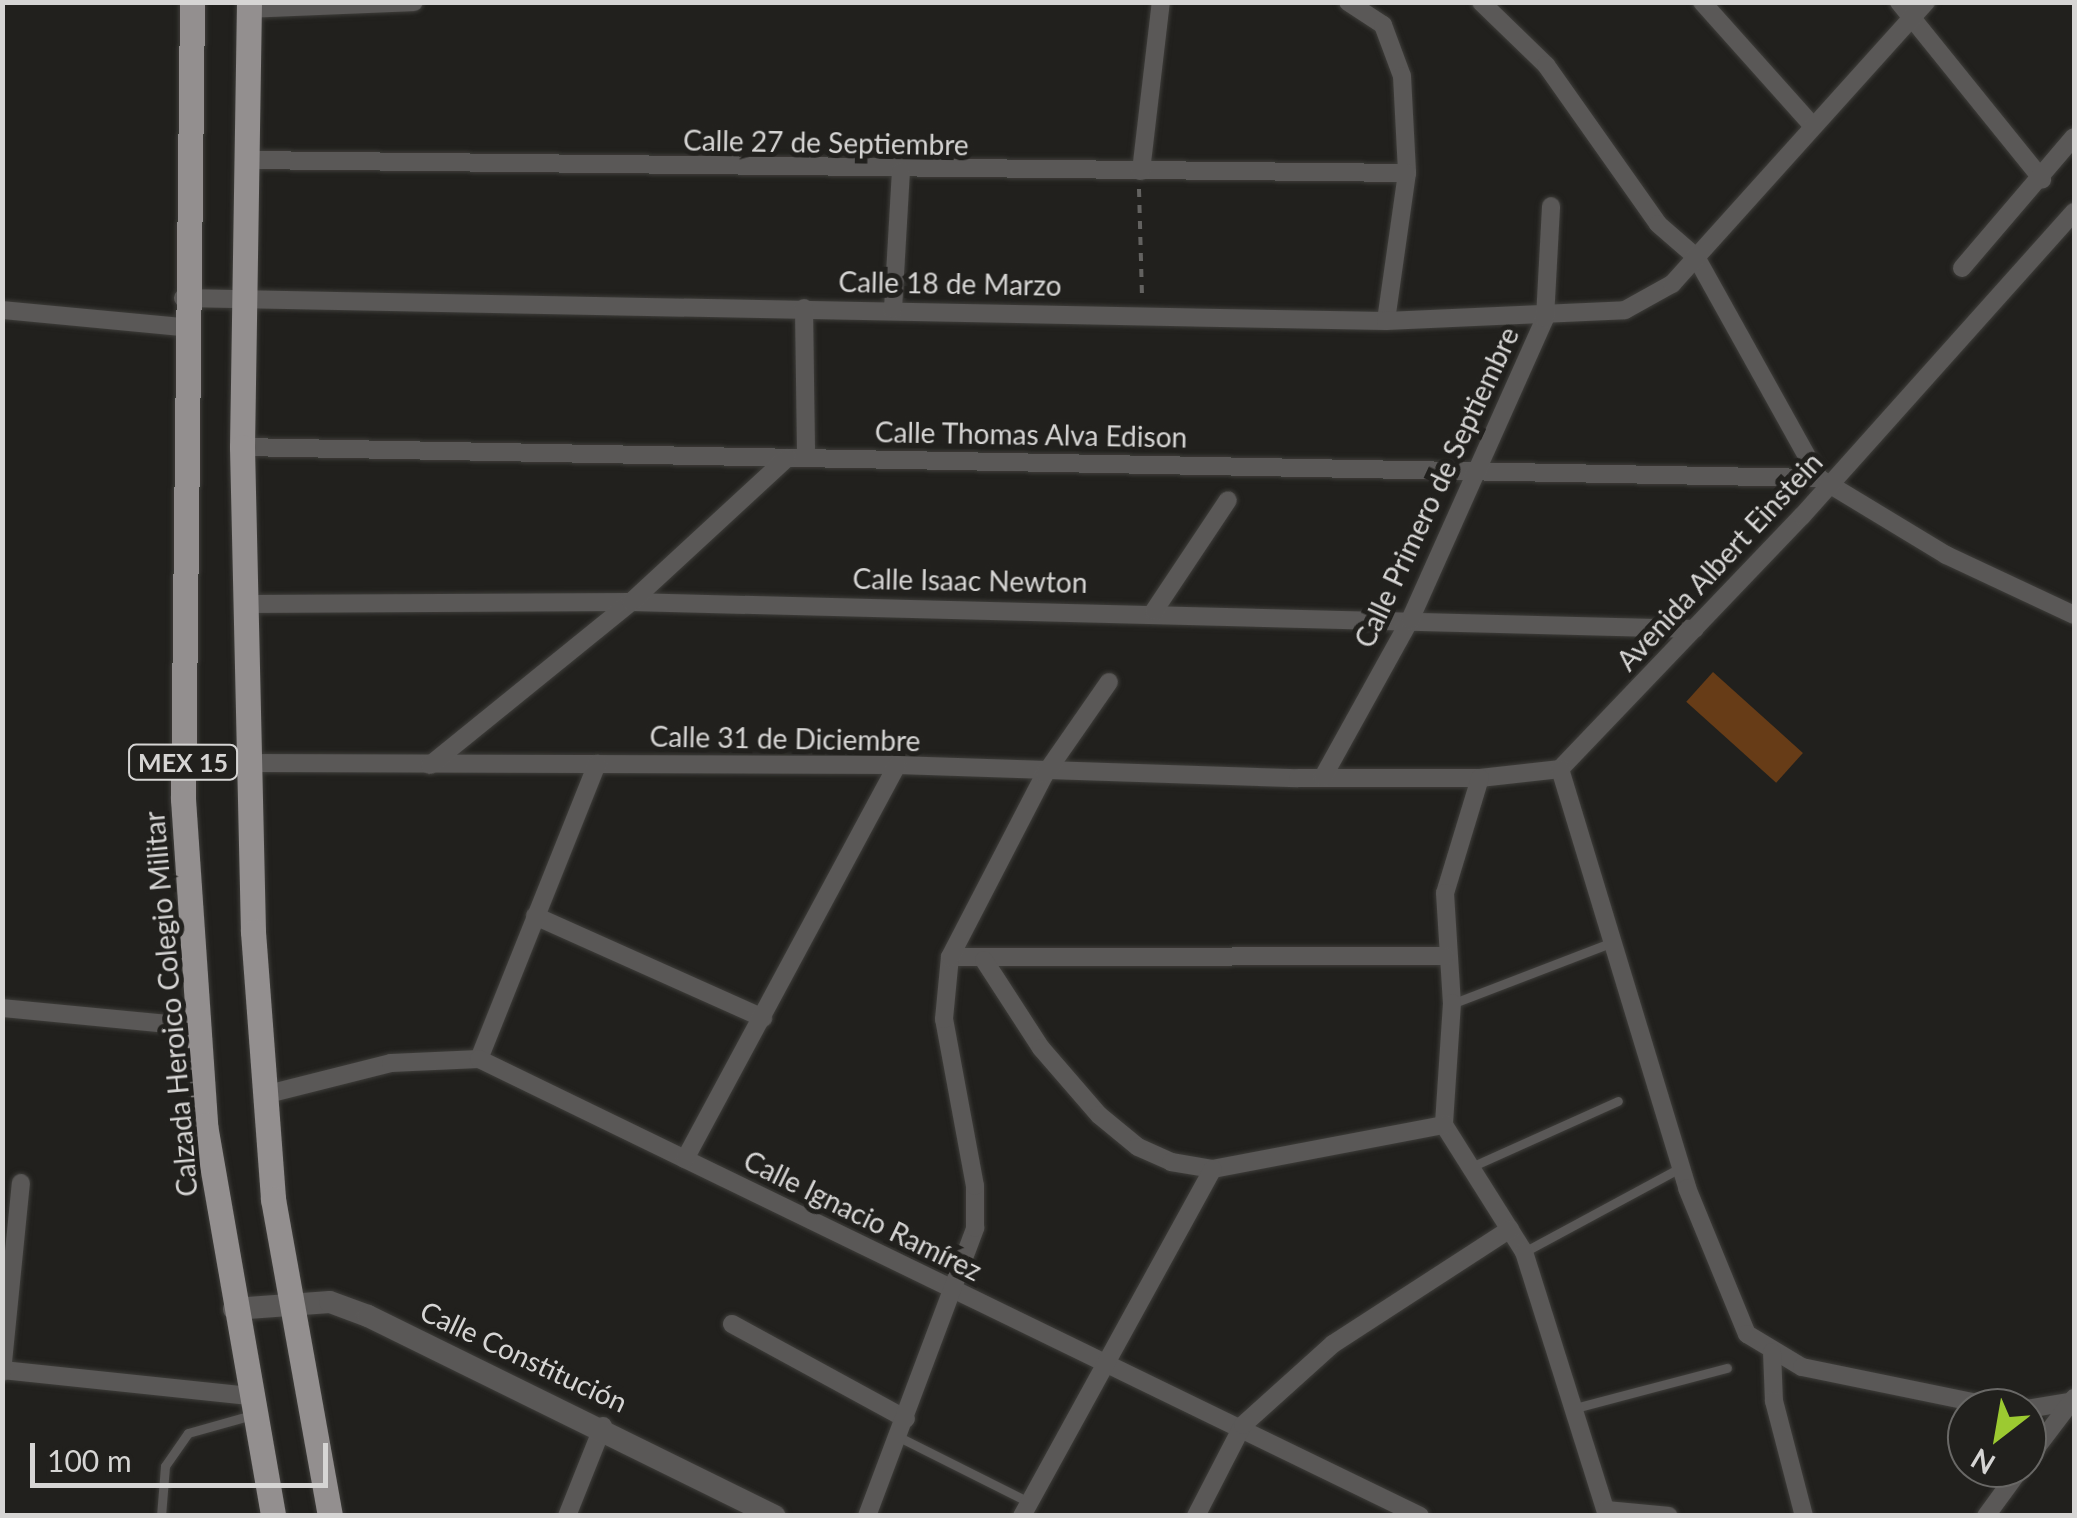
<!DOCTYPE html>
<html>
<head>
<meta charset="utf-8">
<style>
	body { margin:0 }
	#map { position:relative; width:2077px; height:1518px; overflow:hidden; background:#21201d; font-family:Lato,sans-serif }
	div>[style] { position:absolute }
	.building>* { inset:0; background:#673c17; transform-origin:0 0 }
	.path>* { height:4px; margin-top:-2px; transform-origin:0; background:repeating-linear-gradient(90deg,#636260 0 8px,transparent 0 16px) }
	.roads { filter:drop-shadow(0 0 2px #3e3d3a) drop-shadow(0 0 2px #3e3d3a) }
	.service>* { height:9px; margin:-4.5px; padding:0 4.5px; transform-origin:4.5px; border-radius:4.5px; background:#5a5857 }
	.minor>* { height:18px; margin:-9px; padding:0 9px; transform-origin:9px; border-radius:9px; background:#5a5857 }
	.tertiary>* { height:22px; margin:-11px; padding:0 11px; transform-origin:11px; border-radius:11px; background:#5a5857 }
	.primary>* { height:25px; margin:-12.5px; padding:0 12.5px; transform-origin:12.5px; border-radius:12.5px; background:#938f8f }
	span { translate:-50% -50%; white-space:nowrap; text-align:center; line-height:1.15; -webkit-text-stroke:10px #21201d; paint-order:stroke }
	.shield-label span { padding:2px 8px; background:#21201d; border:2px solid; border-radius:8px; -webkit-text-stroke-width:0 }
	.shield-label { font-size:25px; color:#d6d5d4; font-weight:700 }
	.street-label { font-size:28px; color:#d6d5d4 }
	.frame { position:absolute; inset:0; border:5px solid #d6d5d4; pointer-events:none }
	.north { position:absolute; left:1947px; top:1388px; width:100px; height:100px; box-sizing:border-box; background:#21201d; border:2px solid #696866; border-radius:50%; rotate:211deg; font-size:28px; font-weight:700; line-height:40px; text-align:center; color:#d6d5d4 }
	.north::after { content:''; display:block; margin:auto; width:35px; height:45px; background:#9cca31; clip-path:polygon(50% 0,100% 100%,50% 72%,0 100%) }
	.scale { position:absolute; left:30px; top:1443px; width:298px; height:45px; box-sizing:border-box; border:5px solid #d6d5d4; border-top:0; padding-left:12px; font-size:30px; line-height:35px; white-space:nowrap; color:#d6d5d4; -webkit-text-stroke:8px #21201d; paint-order:stroke }
</style>
</head>
<body>
<div id="map">
	<div class="building">
		<div style="left:1713px;top:672px;width:121px;height:40px;rotate:42deg"></div>
	</div>
	<div class="path">
		<div style="left:1139px;top:189px;width:110px;rotate:88.4deg"></div>
	</div>
	<div class="roads">
		<div class="service">
			<div style="left:1454px;top:1003px;width:167px;rotate:-21deg"></div>
			<div style="left:1471px;top:1167px;width:161px;rotate:-24.2deg"></div>
			<div style="left:1524px;top:1252px;width:177px;rotate:-28.3deg"></div>
			<div style="left:1579px;top:1407px;width:153px;rotate:-14.8deg"></div>
			<div style="left:899px;top:1437px;width:145px;rotate:26.6deg"></div>
			<div style="left:161px;top:1516px;width:50px;rotate:-85.4deg"></div>
			<div style="left:165px;top:1466px;width:40px;rotate:-55.1deg"></div>
			<div style="left:188px;top:1433px;width:66px;rotate:-15.7deg"></div>
		</div>
		<div class="minor">
			<div style="left:1348px;top:2px;width:42px;rotate:33.3deg"></div>
			<div style="left:1383px;top:25px;width:54px;rotate:69.6deg"></div>
			<div style="left:1402px;top:76px;width:97px;rotate:87deg"></div>
			<div style="left:1407px;top:173px;width:149px;rotate:98.1deg"></div>
			<div style="left:1481px;top:2px;width:91px;rotate:44.1deg"></div>
			<div style="left:1546px;top:65px;width:194px;rotate:54.8deg"></div>
			<div style="left:1658px;top:224px;width:50px;rotate:41deg"></div>
			<div style="left:1696px;top:257px;width:253px;rotate:60.9deg"></div>
			<div style="left:1819px;top:478px;width:149px;rotate:31.2deg"></div>
			<div style="left:1946px;top:555px;width:141px;rotate:25.1deg"></div>
			<div style="left:1702px;top:2px;width:165px;rotate:48.2deg"></div>
			<div style="left:1899px;top:2px;width:228px;rotate:51.1deg"></div>
			<div style="left:248px;top:9px;width:166px;rotate:-2.4deg"></div>
			<div style="left:245px;top:160px;width:1162px;rotate:0.64deg"></div>
			<div style="left:1141px;top:171px;width:170px;rotate:-83.3deg"></div>
			<div style="left:1962px;top:268px;width:172px;rotate:-49.5deg"></div>
			<div style="left:183px;top:298px;width:1203px;rotate:1.1deg"></div>
			<div style="left:1386px;top:321px;width:239px;rotate:-2.6deg"></div>
			<div style="left:1625px;top:310px;width:54px;rotate:-29deg"></div>
			<div style="left:1672px;top:284px;width:380px;rotate:-48deg"></div>
			<div style="left:804px;top:308px;width:150px;rotate:89.2deg"></div>
			<div style="left:893px;top:309px;width:138px;rotate:-86.7deg"></div>
			<div style="left:2px;top:310px;width:182px;rotate:5.4deg"></div>
			<div style="left:242px;top:447px;width:1577px;rotate:1.13deg"></div>
			<div style="left:244px;top:604px;width:387px;rotate:-0.3deg"></div>
			<div style="left:631px;top:602px;width:1064px;rotate:1.45deg"></div>
			<div style="left:1154px;top:611px;width:133px;rotate:-56.3deg"></div>
			<div style="left:247px;top:763px;width:650px;rotate:0.18deg"></div>
			<div style="left:897px;top:765px;width:401px;rotate:1.9deg"></div>
			<div style="left:1298px;top:778px;width:182px"></div>
			<div style="left:1480px;top:778px;width:81px;rotate:-6.4deg"></div>
			<div style="left:1560px;top:769px;width:350px;rotate:-46.3deg"></div>
			<div style="left:1802px;top:516px;width:408px;rotate:-48.2deg"></div>
			<div style="left:430px;top:765px;width:259px;rotate:-39deg"></div>
			<div style="left:631px;top:602px;width:212px;rotate:-42.7deg"></div>
			<div style="left:1560px;top:769px;width:438px;rotate:73.1deg"></div>
			<div style="left:1687px;top:1188px;width:158px;rotate:67.7deg"></div>
			<div style="left:1747px;top:1334px;width:64px;rotate:31deg"></div>
			<div style="left:1802px;top:1367px;width:204px;rotate:11.6deg"></div>
			<div style="left:1323px;top:777px;width:179px;rotate:-61deg"></div>
			<div style="left:1410px;top:620px;width:331px;rotate:-65.9deg"></div>
			<div style="left:1545px;top:318px;width:112px;rotate:-86.9deg"></div>
			<div style="left:1480px;top:778px;width:120px;rotate:106.9deg"></div>
			<div style="left:1445px;top:893px;width:110px;rotate:86.4deg"></div>
			<div style="left:1452px;top:1003px;width:122px;rotate:93.8deg"></div>
			<div style="left:1444px;top:1125px;width:150px;rotate:57.8deg"></div>
			<div style="left:1524px;top:1252px;width:277px;rotate:72.5deg"></div>
			<div style="left:535px;top:916px;width:250px;rotate:24.1deg"></div>
			<div style="left:950px;top:957px;width:495px;rotate:-0.1deg"></div>
			<div style="left:984px;top:960px;width:105px;rotate:57.1deg"></div>
			<div style="left:1041px;top:1048px;width:89px;rotate:49.1deg"></div>
			<div style="left:1099px;top:1115px;width:50px;rotate:39.4deg"></div>
			<div style="left:1138px;top:1147px;width:36px;rotate:24deg"></div>
			<div style="left:1171px;top:1162px;width:43px;rotate:9.5deg"></div>
			<div style="left:1213px;top:1169px;width:235px;rotate:-10.8deg"></div>
			<div style="left:2px;top:1008px;width:197px;rotate:5.5deg"></div>
			<div style="left:479px;top:1059px;width:318px;rotate:-68.2deg"></div>
			<div style="left:264px;top:1095px;width:131px;rotate:-14.1deg"></div>
			<div style="left:391px;top:1063px;width:88px;rotate:-2.6deg"></div>
			<div style="left:479px;top:1059px;width:1046px;rotate:25.9deg"></div>
			<div style="left:685px;top:1159px;width:447px;rotate:-61.7deg"></div>
			<div style="left:732px;top:1324px;width:198px;rotate:28.6deg"></div>
			<div style="left:1772px;top:1352px;width:49px;rotate:87.7deg"></div>
			<div style="left:1774px;top:1401px;width:119px;rotate:75.4deg"></div>
			<div style="left:2px;top:1370px;width:247px;rotate:6deg"></div>
			<div style="left:2px;top:1372px;width:190px;rotate:-84.3deg"></div>
			<div style="left:2027px;top:1409px;width:43px;rotate:-9.5deg"></div>
			<div style="left:2027px;top:1460px;width:78px;rotate:-52.8deg"></div>
			<div style="left:1607px;top:1510px;width:62px;rotate:5.5deg"></div>
			<div style="left:567px;top:1516px;width:97px;rotate:-68.2deg"></div>
			<div style="left:867px;top:1516px;width:308px;rotate:-69.4deg"></div>
			<div style="left:975px;top:1228px;width:42px;rotate:-90deg"></div>
			<div style="left:975px;top:1186px;width:170px;rotate:-100.5deg"></div>
			<div style="left:944px;top:1019px;width:62px;rotate:-84.5deg"></div>
			<div style="left:950px;top:957px;width:206px;rotate:-62.6deg"></div>
			<div style="left:1045px;top:774px;width:112px;rotate:-55.2deg"></div>
			<div style="left:1022px;top:1516px;width:396px;rotate:-61.2deg"></div>
			<div style="left:1196px;top:1516px;width:102px;rotate:-62.7deg"></div>
			<div style="left:1243px;top:1425px;width:121px;rotate:-42deg"></div>
			<div style="left:1333px;top:1344px;width:211px;rotate:-33deg"></div>
			<div style="left:1986px;top:1516px;width:59px;rotate:-53.9deg"></div>
		</div>
		<div class="tertiary">
			<div style="left:234px;top:1309px;width:96px;rotate:-4.2deg"></div>
			<div style="left:330px;top:1302px;width:40px;rotate:20.2deg"></div>
			<div style="left:368px;top:1316px;width:453px;rotate:26.2deg"></div>
		</div>
		<div class="primary">
			<div style="left:192px;top:2px;width:797px;rotate:90.65deg"></div>
			<div style="left:183px;top:799px;width:327px;rotate:86.1deg"></div>
			<div style="left:205px;top:1125px;width:397px;rotate:80.1deg"></div>
			<div style="left:249px;top:2px;width:445px;rotate:90.9deg"></div>
			<div style="left:242px;top:447px;width:485px;rotate:88.7deg"></div>
			<div style="left:253px;top:932px;width:268px;rotate:85.7deg"></div>
			<div style="left:273px;top:1199px;width:322px;rotate:79.8deg"></div>
		</div>
	</div>
	<div class="shield-label">
		<span style="left:183px;top:762px">MEX 15</span>
	</div>
	<div class="street-label">
		<span style="left:826px;top:142px;rotate:1deg">Calle 27 de Septiembre</span>
		<span style="left:950px;top:283px;rotate:1deg">Calle 18 de Marzo</span>
		<span style="left:1031px;top:434px;rotate:1deg">Calle Thomas Alva Edison</span>
		<span style="left:1436px;top:487px;rotate:-65deg">Calle Primero de Septiembre</span>
		<span style="left:1719px;top:561px;rotate:-47deg">Avenida Albert Einstein</span>
		<span style="left:970px;top:580px;rotate:1deg">Calle Isaac Newton</span>
		<span style="left:785px;top:738px;rotate:1deg">Calle 31 de Diciembre</span>
		<span style="left:170px;top:1004px;rotate:-95deg">Calzada Heroico Colegio Militar</span>
		<span style="left:863px;top:1215px;rotate:26deg">Calle Ignacio Ramírez</span>
		<span style="left:524px;top:1356px;rotate:25deg">Calle Constitución</span>
	</div>
	<div class="frame"></div>
	<div class="north">N</div>
	<div class="scale">100 m</div>
</div>
</body>
</html>
